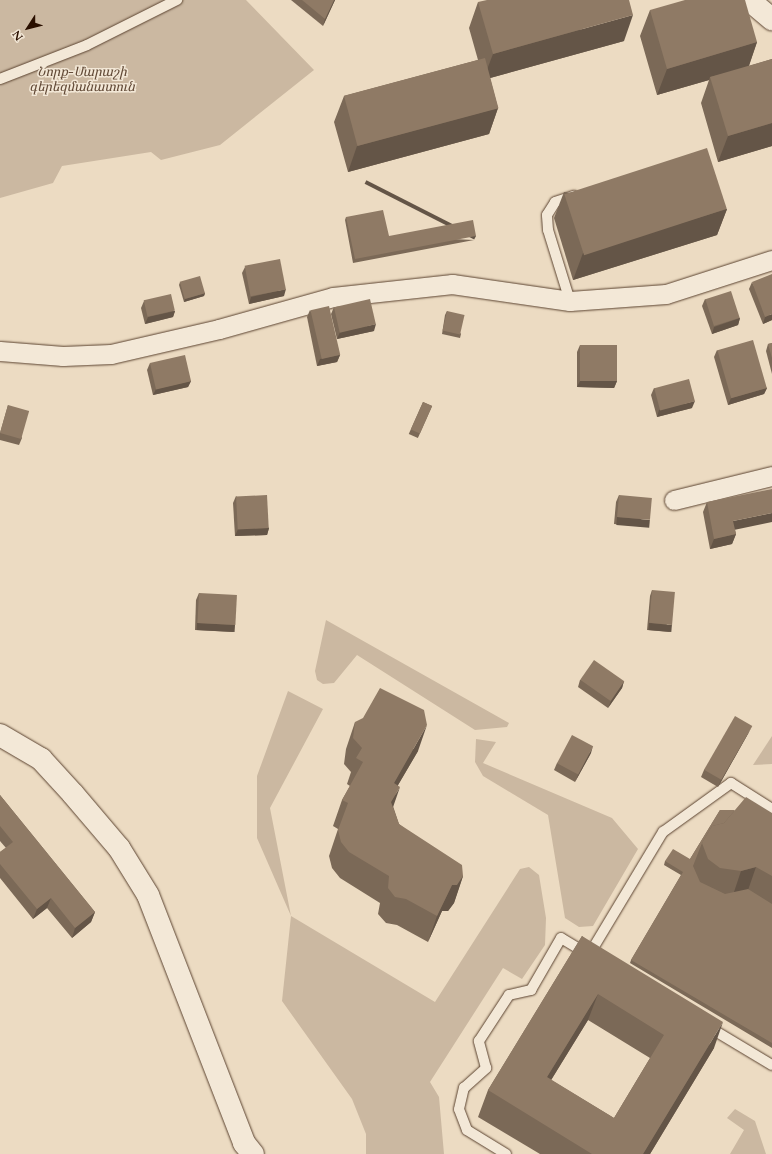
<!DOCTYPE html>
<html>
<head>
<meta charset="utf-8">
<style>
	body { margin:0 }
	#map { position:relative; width:772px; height:1154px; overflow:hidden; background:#ecdbc2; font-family:Cardo,"Noto Serif Armenian",serif }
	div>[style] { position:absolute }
	.green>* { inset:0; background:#cbb8a1 }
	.roads { filter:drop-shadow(0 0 1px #5b4330) drop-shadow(0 0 1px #5b4330) }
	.lane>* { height:10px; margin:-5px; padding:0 5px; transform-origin:5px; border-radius:5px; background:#f3e8d7 }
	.street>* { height:19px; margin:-9.5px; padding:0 9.5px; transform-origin:9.5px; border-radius:9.5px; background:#f3e8d7 }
	.secondary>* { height:22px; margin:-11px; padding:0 11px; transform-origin:11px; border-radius:11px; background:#f3e8d7 }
	.wall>* { inset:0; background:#7b6957; transform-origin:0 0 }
	.shaded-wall>* { inset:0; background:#645547; transform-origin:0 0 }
	.building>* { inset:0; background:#8f7a65; transform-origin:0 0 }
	span { translate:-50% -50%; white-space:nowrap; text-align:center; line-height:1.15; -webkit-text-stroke:3px #f3e8d7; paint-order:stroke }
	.park-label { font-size:13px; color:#634b38; font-style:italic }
	.north { position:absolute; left:8px; top:8px; width:40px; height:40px; -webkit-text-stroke:3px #f3e8d7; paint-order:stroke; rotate:234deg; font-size:11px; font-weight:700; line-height:16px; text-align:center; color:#2b1000 }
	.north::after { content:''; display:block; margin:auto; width:14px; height:18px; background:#2b1000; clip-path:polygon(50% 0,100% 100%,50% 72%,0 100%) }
</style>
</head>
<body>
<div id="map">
	<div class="green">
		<div style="clip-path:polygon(0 0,246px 0,314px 70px,220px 145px,161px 160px,151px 152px,62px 166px,53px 183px,0 198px)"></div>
		<div style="clip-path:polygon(326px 620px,509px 723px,507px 727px,475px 730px,357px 655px,334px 683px,323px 684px,317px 680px,315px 671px)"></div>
		<div style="clip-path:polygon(288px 691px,323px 709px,270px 808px,291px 916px,435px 1002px,520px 869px,529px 867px,539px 875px,546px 918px,545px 945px,522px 979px,503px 968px,430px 1082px,439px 1097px,444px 1154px,366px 1154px,366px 1134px,352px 1099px,282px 1001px,291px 916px,257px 838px,257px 776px)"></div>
		<div style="clip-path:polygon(772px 736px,772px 764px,753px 765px)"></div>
		<div style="clip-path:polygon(476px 739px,496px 742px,483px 763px,612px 818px,638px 849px,593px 926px,579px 927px,565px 918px,548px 815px,483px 776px,475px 762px)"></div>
		<div style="clip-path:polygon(735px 1109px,755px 1121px,766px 1154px,730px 1154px,744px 1130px,727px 1118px)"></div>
	</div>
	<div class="roads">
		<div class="lane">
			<div style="left:0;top:79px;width:93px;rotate:-21.3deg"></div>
			<div style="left:87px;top:45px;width:101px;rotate:-26.6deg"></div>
			<div style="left:570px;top:301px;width:74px;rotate:-107.2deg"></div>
			<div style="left:548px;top:230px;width:15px;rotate:-94deg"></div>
			<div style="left:547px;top:215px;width:15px;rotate:-58deg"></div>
			<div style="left:555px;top:202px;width:20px;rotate:-18deg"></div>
			<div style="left:707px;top:1026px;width:76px;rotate:31deg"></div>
			<div style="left:506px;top:1154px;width:46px;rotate:-148.4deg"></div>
			<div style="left:467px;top:1130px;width:22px;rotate:-111deg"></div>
			<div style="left:459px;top:1109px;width:22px;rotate:-77deg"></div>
			<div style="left:464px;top:1088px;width:30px;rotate:-42deg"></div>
			<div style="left:486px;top:1068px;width:28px;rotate:-105deg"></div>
			<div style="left:479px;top:1041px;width:55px;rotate:-56.9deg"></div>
			<div style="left:509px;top:995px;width:23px;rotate:-13deg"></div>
			<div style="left:531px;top:990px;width:60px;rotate:-60deg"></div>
			<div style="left:561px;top:938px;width:33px;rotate:31deg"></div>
			<div style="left:589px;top:955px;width:144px;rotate:-59deg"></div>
			<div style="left:663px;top:832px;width:84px;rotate:-35.8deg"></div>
			<div style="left:731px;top:783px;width:49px;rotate:32.4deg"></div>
		</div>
		<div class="street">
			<div style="left:0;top:351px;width:63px;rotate:4.5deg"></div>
			<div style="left:63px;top:356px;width:48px;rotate:-2.4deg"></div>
			<div style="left:111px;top:354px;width:111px;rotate:-13deg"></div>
			<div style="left:219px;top:329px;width:118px;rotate:-15.7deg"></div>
			<div style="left:333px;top:297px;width:120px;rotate:-6.2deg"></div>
			<div style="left:452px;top:284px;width:119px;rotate:8.2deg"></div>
			<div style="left:570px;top:301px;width:96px;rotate:-4.2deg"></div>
			<div style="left:666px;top:294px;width:111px;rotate:-17.8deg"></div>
			<div style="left:674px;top:500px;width:101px;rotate:-13.8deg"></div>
		</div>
		<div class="secondary">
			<div style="left:749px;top:0;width:30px;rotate:40deg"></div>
			<div style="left:0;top:735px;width:48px;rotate:30.3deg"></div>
			<div style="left:41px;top:759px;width:47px;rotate:47.6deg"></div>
			<div style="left:73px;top:794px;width:71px;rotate:49.6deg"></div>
			<div style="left:119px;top:848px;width:55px;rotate:58.3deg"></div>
			<div style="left:148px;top:895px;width:266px;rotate:68.8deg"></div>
			<div style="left:244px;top:1143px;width:14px;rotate:51deg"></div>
		</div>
	</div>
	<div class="wall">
		<div style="clip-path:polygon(291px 0,335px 0,323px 26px)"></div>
		<div style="clip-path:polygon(478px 2px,624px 41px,490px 78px,498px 108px,489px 134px,348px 172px,334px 122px,344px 96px,478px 60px,469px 28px)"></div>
		<div style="clip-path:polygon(650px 10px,757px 42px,749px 66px,772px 59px,772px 146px,718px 162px,701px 103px,709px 80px,657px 95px,640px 36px)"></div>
		<div style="clip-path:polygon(564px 192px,727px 209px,717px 235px,573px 280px,554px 218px)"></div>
		<div style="clip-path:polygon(346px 217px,389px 236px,474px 240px,353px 263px,345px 220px)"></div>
		<div style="clip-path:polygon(245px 267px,284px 296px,249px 304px,242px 273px)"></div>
		<div style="clip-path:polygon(180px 282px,205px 293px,204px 296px,184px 302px,179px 285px)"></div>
		<div style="clip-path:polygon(752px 282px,772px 320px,763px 324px,749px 289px)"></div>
		<div style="clip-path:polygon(705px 299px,740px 318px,738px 325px,712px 334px,702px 306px)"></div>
		<div style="clip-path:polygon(144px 301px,175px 311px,173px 317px,145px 324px,141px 308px)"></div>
		<div style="clip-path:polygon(334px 307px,374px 331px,337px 339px,331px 314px)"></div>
		<div style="clip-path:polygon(310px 310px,340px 355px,337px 362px,317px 366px,307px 317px)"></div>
		<div style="clip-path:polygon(447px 311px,461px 334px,460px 338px,442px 334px,445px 315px)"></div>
		<div style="clip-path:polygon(772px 343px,772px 374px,766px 351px,768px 344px)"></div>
		<div style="clip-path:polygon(580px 345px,617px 381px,614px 388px,577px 387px,577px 352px)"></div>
		<div style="clip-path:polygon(717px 350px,767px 388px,764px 394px,728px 405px,714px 357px)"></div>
		<div style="clip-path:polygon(150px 363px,191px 381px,188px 387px,153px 395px,147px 370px)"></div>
		<div style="clip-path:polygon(654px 388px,692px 408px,657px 417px,651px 395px)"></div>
		<div style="left:423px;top:402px;width:10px;height:35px;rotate:24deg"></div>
		<div style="clip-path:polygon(8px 405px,22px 438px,19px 445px,0 440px,0 433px)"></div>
		<div style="clip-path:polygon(619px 495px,648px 527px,614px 524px,616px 502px)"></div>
		<div style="clip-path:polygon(236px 496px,269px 528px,267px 535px,235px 536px,233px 503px)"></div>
		<div style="clip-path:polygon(707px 502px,735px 530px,736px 534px,732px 544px,710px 549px,703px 512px)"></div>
		<div style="clip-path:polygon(652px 590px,670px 632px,647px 630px,650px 596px)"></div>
		<div style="clip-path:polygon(199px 593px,235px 625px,233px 632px,195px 630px,196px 600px)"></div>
		<div style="clip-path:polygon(580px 680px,624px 681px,622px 688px,608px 708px,578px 687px)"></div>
		<div style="clip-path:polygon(355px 722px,418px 751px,398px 785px,393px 806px,399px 824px,463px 876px,454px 903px,448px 911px,442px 911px,428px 942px,397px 925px,386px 923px,378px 914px,380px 903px,340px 878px,332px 868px,329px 856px,338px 829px,333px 826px,342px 800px,350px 786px,347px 784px,351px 772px,344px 764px,346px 749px)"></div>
		<div style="clip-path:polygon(749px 732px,718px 787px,701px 777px,704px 770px)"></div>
		<div style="clip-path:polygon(591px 753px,575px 782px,554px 770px,557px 763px)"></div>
		<div style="clip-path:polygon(0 795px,95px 912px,91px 922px,72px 938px,47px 908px,33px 919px,0 878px,0 852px,6px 848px,0 841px)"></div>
		<div style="clip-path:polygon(720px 810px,772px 813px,772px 1048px,630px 963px,631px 960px,681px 875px,664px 865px,665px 861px,690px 859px)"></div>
		<div style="clip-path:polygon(evenodd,582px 936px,714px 1048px,650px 1154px,540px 1154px,478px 1117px,488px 1090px,582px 936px,588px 1020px,650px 1058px,614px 1118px,551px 1080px,588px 1020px)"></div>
	</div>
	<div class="shaded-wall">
		<div style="clip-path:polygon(334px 0,335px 0,323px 26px,325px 19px)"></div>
		<div style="clip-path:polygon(633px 15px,624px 41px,483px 80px,493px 54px)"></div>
		<div style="clip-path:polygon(757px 42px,748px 68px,710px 77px,709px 80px,657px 95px,667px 69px)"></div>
		<div style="clip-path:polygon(498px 108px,489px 134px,348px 172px,357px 146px)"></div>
		<div style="clip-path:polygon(772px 123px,772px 146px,718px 162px,728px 136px)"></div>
		<div style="clip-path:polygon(727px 209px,717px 235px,573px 280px,583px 253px)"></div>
		<div style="left:476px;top:236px;width:4px;height:123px;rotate:117deg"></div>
		<div style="clip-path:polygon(286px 289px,284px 296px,249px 304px,251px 297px)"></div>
		<div style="clip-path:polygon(205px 293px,204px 296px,184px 302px,185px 299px)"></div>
		<div style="clip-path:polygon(175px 311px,173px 317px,145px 324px,148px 317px)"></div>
		<div style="clip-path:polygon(772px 314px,772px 320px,763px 324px,765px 317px)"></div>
		<div style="clip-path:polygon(740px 318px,738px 325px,712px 334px,714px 327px)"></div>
		<div style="clip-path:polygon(376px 324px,374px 331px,337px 339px,340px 332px)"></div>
		<div style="clip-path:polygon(340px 355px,337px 362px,317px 366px,320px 359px)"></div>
		<div style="clip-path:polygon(191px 381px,188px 387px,153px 395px,156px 389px)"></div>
		<div style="clip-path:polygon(580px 381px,617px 381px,614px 388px,577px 387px)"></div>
		<div style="clip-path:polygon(767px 388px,764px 394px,728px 405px,731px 398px)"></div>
		<div style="clip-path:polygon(695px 401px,692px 408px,657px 417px,659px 410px)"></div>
		<div style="clip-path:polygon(772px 513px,772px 522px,729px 531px,733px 521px)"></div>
		<div style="left:617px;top:517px;width:33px;height:8px;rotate:5deg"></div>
		<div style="clip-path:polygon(269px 528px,267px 535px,235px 536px,238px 529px)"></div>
		<div style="clip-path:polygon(736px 534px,732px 544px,710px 549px,714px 539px)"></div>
		<div style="left:197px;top:623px;width:38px;height:7px;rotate:3deg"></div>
		<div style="left:649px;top:623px;width:23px;height:7px;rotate:5deg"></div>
		<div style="clip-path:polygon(624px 681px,622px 688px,608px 708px,611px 701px)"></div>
		<div style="clip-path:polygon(427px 725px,418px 751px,384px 809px,394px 783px)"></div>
		<div style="clip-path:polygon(752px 726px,749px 732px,718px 787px,721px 780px)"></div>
		<div style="clip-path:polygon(593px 746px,591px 753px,575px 782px,578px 775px)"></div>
		<div style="clip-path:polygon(400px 787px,391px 813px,391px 802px)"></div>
		<div style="clip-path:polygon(756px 867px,747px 893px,732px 898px,741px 871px)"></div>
		<div style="clip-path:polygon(463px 876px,454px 903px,448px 911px,442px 911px,428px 942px,437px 916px,452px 885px)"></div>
		<div style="clip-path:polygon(51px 898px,47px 908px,33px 919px,37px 909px)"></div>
		<div style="clip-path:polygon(95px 912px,91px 922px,72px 938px,75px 928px)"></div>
		<div style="clip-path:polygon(598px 994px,588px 1020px,537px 1103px,547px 1077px)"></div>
		<div style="clip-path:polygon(723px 1022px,714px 1048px,650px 1154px,643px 1154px)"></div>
	</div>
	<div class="building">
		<div style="clip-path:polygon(302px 0,334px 0,325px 19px)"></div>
		<div style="clip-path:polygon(487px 0,629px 0,633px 15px,493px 54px,478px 2px)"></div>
		<div style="clip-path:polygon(685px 0,745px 0,757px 42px,667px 69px,650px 10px)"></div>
		<div style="left:485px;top:58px;width:52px;height:146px;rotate:75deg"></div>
		<div style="clip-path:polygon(772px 59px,772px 123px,728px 136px,710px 77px)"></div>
		<div style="left:707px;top:148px;width:64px;height:150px;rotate:72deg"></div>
		<div style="clip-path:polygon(383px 210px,389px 236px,473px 220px,476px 236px,355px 259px,346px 217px)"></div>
		<div style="left:280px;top:259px;width:31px;height:36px;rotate:79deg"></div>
		<div style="clip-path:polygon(772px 274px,772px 314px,765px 317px,752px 282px)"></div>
		<div style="left:200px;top:276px;width:18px;height:21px;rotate:74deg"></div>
		<div style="left:731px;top:291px;width:28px;height:27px;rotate:72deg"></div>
		<div style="left:171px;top:294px;width:17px;height:28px;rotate:77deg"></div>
		<div style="left:370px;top:299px;width:26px;height:37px;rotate:77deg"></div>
		<div style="left:329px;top:306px;width:50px;height:19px;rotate:77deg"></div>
		<div style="left:447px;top:311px;width:18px;height:20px;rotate:13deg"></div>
		<div style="left:753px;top:340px;width:50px;height:37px;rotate:74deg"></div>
		<div style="clip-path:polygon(772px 343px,772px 358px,768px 344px)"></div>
		<div style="left:580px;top:345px;width:37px;height:36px"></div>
		<div style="left:185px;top:355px;width:27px;height:36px;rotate:77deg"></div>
		<div style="left:689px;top:379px;width:23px;height:36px;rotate:75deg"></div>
		<div style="left:423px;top:402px;width:10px;height:30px;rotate:24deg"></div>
		<div style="left:8px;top:405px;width:22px;height:29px;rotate:16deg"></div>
		<div style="clip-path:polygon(772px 489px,772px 513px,733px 521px,736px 534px,714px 539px,707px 502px)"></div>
		<div style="left:267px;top:495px;width:33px;height:31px;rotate:87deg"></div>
		<div style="left:619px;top:495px;width:33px;height:22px;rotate:5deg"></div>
		<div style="left:652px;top:590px;width:23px;height:33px;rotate:5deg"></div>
		<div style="left:199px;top:593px;width:38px;height:30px;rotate:3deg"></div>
		<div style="left:594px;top:660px;width:37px;height:24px;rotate:35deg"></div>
		<div style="clip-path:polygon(380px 688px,424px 710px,427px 725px,394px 783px,400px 787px,391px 802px,399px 824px,462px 865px,463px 876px,457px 885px,452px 885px,437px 916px,406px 899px,395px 897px,388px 888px,389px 876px,349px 852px,341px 842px,338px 830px,348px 803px,342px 800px,363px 762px,356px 758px,362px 748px,353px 738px,355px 722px,363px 718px)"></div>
		<div style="left:735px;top:716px;width:20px;height:62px;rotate:30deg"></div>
		<div style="left:572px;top:735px;width:24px;height:32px;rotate:28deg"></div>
		<div style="clip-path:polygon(0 795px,95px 912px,75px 928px,51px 898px,37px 909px,0 864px,0 852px,13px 842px,0 826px)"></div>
		<div style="clip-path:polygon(746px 797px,772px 813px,772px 876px,756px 867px,741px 871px,720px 868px,708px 859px,702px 843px,712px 826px,724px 823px)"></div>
		<div style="clip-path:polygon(720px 810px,735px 810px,724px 823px,712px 826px,702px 843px,693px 866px,700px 882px,725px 894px,748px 889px,772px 904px,772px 1043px,631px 960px,683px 872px,665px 861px,673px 849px,690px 859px)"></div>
		<div style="clip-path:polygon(evenodd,582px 936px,723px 1022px,643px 1154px,592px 1154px,488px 1090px,582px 936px,598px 994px,664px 1035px,614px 1118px,547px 1077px,598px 994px)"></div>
	</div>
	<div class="park-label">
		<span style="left:82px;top:80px">Նորք-Մարաշի<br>գերեզմանատուն</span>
	</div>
	<div class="north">N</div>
</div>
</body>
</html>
